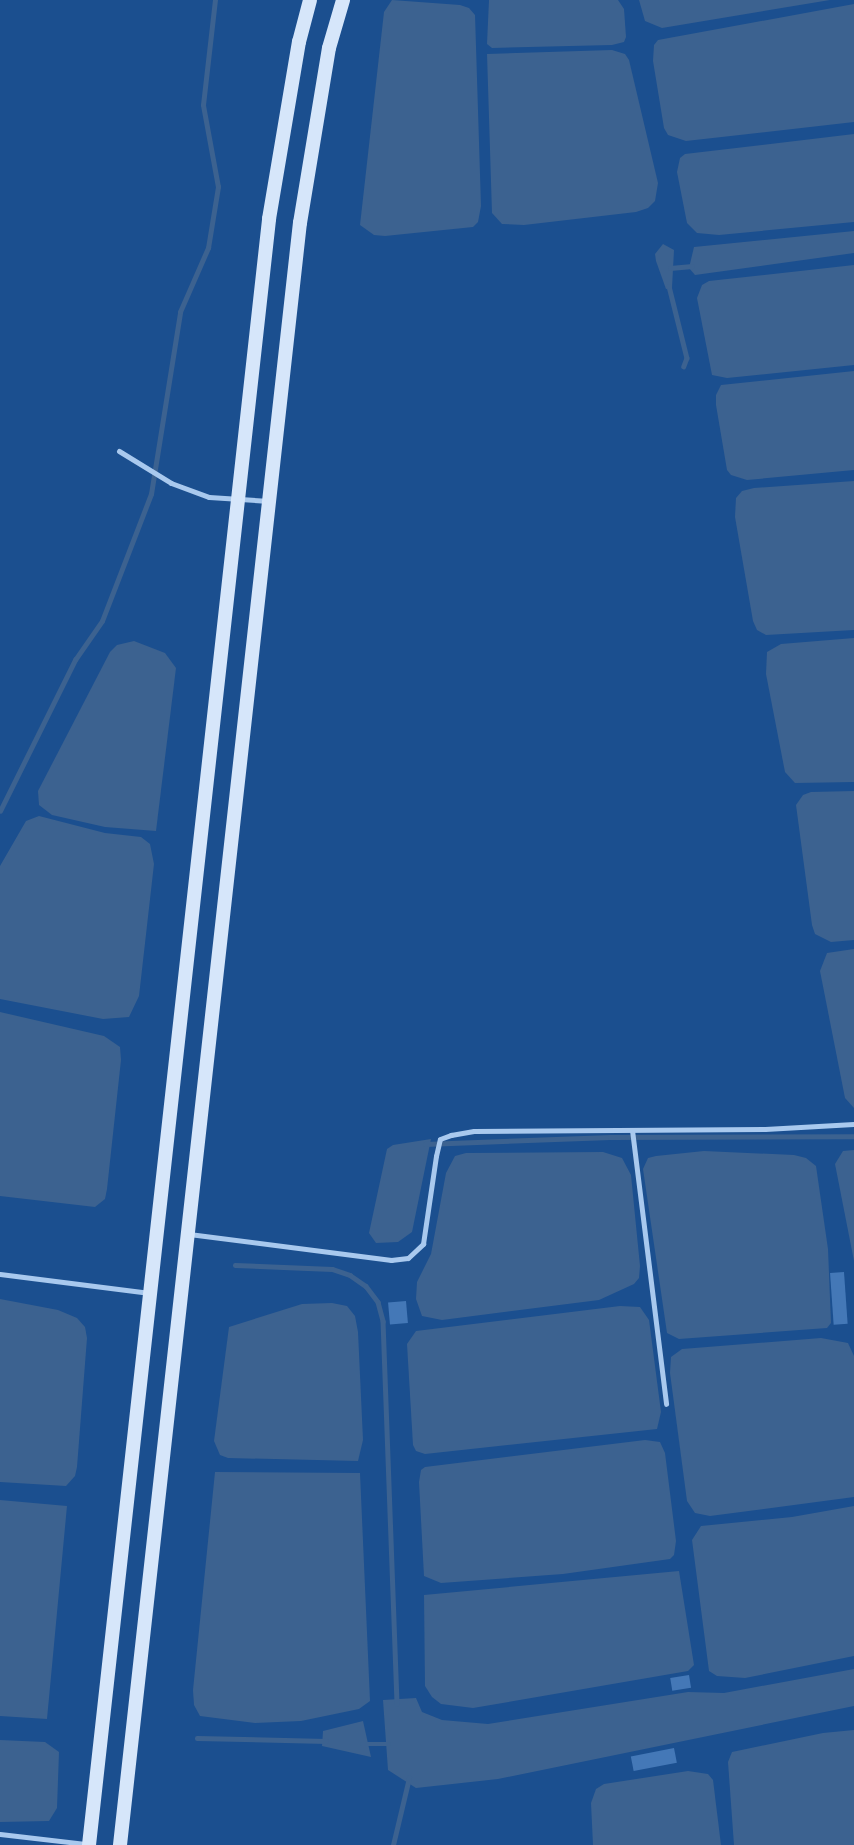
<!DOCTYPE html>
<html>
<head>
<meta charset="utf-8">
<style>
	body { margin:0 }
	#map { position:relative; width:854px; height:1845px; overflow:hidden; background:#1b4f8f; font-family:Overpass,sans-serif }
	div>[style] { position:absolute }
	.water>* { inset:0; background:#3c6290 }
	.stream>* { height:4.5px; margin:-2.25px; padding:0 2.25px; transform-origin:2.25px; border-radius:2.25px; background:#3c6290 }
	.building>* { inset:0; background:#4478b7; transform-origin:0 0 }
	.lane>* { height:5px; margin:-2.5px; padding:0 2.5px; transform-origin:2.5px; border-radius:2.5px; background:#a9c9ee }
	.secondary>* { height:14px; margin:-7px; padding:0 7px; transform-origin:7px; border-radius:7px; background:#d6e6fa }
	span { translate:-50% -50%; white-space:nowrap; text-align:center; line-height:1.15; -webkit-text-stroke:5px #1b4f8f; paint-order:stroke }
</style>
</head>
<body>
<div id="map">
	<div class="water">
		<div style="clip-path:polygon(392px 0,460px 5px,469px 8px,475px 15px,481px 206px,478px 222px,473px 227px,385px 236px,374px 235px,360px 225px,384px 12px)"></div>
		<div style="clip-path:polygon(489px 0,618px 0,624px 9px,626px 37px,624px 42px,612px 45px,492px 48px,487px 44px)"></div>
		<div style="clip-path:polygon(639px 0,830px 0,662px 28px,645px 21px)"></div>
		<div style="clip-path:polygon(854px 4px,854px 122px,686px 141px,668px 135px,664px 128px,653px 61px,654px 45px,658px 40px)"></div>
		<div style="clip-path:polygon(612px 50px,625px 54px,629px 60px,658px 183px,655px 201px,648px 208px,636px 212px,524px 225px,502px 224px,492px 213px,487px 54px)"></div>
		<div style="clip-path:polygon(854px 134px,854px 222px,719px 235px,697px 233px,687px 223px,677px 172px,680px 158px,685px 154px)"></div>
		<div style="clip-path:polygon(854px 231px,854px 253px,695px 275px,689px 268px,694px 247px)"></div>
		<div style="clip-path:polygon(663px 244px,674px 250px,672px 288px,666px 289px,656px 261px,655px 254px)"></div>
		<div style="clip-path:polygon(854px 265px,854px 365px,727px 378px,712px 375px,697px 298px,702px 285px,709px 281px)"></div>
		<div style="clip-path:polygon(854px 371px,854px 470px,747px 480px,731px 475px,727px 470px,716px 405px,716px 395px,721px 385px)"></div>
		<div style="clip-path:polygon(854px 481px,854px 630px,766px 635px,757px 630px,753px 621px,735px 517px,736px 498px,742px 491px,754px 488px)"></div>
		<div style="clip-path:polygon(854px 638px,854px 782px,795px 783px,785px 772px,766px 674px,767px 652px,781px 644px)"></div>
		<div style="clip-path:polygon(134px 641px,165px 653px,176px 668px,156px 831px,105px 827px,52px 815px,39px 805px,38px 791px,110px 652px,117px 645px)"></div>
		<div style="clip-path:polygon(854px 791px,854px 940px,831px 942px,815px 934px,812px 925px,796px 805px,803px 795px,811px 792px)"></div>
		<div style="clip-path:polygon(39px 816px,105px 833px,141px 837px,150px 844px,154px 864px,139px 996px,129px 1017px,103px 1019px,0 999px,0 866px,26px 821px)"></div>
		<div style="clip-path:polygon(854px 949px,854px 1108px,845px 1098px,820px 971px,827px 953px)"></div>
		<div style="clip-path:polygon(0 1012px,104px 1036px,120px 1047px,121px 1060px,107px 1189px,105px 1199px,95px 1207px,0 1196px)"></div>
		<div style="clip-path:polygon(431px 1139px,412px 1232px,398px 1242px,376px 1243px,369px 1233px,387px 1149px,393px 1145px)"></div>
		<div style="clip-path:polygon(854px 1150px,854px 1261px,835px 1164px,843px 1151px)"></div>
		<div style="clip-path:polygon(704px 1151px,794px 1155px,806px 1158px,816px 1166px,828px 1249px,831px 1323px,827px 1328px,679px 1339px,667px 1333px,643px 1169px,648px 1158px,656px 1156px)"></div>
		<div style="clip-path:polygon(603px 1152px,622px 1158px,631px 1175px,640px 1266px,639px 1278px,634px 1284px,599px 1300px,442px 1320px,422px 1316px,416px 1299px,417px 1282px,431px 1254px,446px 1173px,455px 1156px,466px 1153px)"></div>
		<div style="clip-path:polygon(0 1299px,58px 1310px,77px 1318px,85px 1327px,87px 1338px,77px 1467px,75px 1476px,66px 1486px,0 1482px)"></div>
		<div style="clip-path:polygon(332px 1303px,347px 1306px,355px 1316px,358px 1332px,363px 1440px,358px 1461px,228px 1458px,220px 1455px,214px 1441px,229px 1327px,302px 1304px)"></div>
		<div style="clip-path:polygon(620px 1306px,640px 1307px,649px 1320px,661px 1412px,657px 1429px,425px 1454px,416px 1451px,413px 1445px,407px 1344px,416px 1331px)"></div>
		<div style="clip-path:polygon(821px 1338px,848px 1343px,854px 1356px,854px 1497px,710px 1516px,695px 1513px,687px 1501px,670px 1373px,671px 1357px,682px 1349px)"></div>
		<div style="clip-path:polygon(645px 1440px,660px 1442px,665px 1453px,676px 1541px,674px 1555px,670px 1559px,563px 1574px,441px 1583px,424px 1576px,419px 1482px,421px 1470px,425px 1467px)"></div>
		<div style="clip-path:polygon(215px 1472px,360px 1473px,370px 1701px,359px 1709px,301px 1721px,255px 1723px,200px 1716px,194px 1705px,193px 1690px)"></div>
		<div style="clip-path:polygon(0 1500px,67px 1506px,47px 1719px,0 1716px)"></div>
		<div style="clip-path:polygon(854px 1506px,854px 1656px,745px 1678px,717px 1676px,709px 1671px,692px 1540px,701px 1526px,792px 1517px)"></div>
		<div style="clip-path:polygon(679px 1571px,694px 1665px,688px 1671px,473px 1708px,441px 1704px,432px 1697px,425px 1686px,424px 1595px)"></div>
		<div style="clip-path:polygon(854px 1669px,854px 1706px,498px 1779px,416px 1788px,388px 1770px,383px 1700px,416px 1698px,422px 1712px,442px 1720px,488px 1724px,688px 1692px,724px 1693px)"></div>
		<div style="clip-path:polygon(363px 1721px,371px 1757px,322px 1746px,323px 1731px)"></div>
		<div style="clip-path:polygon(854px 1730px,854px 1845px,734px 1845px,728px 1762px,732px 1752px,823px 1733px)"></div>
		<div style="clip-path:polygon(0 1740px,45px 1742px,59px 1752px,57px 1808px,49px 1821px,0 1822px)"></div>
		<div style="clip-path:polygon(688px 1771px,708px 1774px,713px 1780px,721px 1845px,593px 1845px,591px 1803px,596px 1789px,604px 1784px)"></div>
	</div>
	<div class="stream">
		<div style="left:670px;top:268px;width:22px;rotate:-5deg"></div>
		<div style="left:669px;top:286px;width:74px;rotate:76deg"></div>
		<div style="left:687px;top:358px;width:9px;rotate:111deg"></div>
		<div style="left:0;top:811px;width:169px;rotate:-63.6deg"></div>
		<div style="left:75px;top:660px;width:47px;rotate:-55.3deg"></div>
		<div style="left:102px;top:621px;width:136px;rotate:-68.9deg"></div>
		<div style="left:151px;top:494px;width:184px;rotate:-80.9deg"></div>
		<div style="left:180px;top:312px;width:70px;rotate:-66.4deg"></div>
		<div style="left:208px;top:248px;width:62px;rotate:-80.7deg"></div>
		<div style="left:218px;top:187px;width:83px;rotate:-100.4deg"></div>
		<div style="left:203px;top:105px;width:106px;rotate:-83.5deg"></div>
		<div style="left:425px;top:1144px;width:185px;rotate:-2.2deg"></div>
		<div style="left:610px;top:1137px;width:244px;rotate:-0.2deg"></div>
		<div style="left:235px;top:1265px;width:97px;rotate:2.4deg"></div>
		<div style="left:332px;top:1269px;width:19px;rotate:18deg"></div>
		<div style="left:350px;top:1275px;width:19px;rotate:35deg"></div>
		<div style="left:366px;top:1286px;width:20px;rotate:53deg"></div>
		<div style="left:378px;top:1302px;width:20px;rotate:75deg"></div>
		<div style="left:383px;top:1321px;width:383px;rotate:87.9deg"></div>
		<div style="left:197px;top:1738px;width:129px;rotate:1.3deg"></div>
		<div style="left:362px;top:1744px;width:27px"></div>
		<div style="left:393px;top:1845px;width:69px;rotate:-76.6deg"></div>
	</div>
	<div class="building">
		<div style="left:844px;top:1272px;width:52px;height:14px;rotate:86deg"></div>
		<div style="left:406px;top:1301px;width:22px;height:18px;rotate:85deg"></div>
		<div style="left:689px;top:1675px;width:13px;height:19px;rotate:81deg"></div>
		<div style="left:674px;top:1748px;width:15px;height:44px;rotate:79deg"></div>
	</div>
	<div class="lane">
		<div style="left:119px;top:451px;width:61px;rotate:31.6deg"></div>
		<div style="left:171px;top:483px;width:40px;rotate:20.2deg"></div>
		<div style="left:209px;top:497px;width:60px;rotate:3.8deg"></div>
		<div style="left:632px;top:1130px;width:276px;rotate:82.9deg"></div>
		<div style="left:189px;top:1234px;width:204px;rotate:7.3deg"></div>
		<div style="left:391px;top:1260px;width:17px;rotate:-7deg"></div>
		<div style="left:408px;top:1258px;width:21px;rotate:-43deg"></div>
		<div style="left:423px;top:1244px;width:89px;rotate:-81.6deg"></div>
		<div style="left:436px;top:1156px;width:17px;rotate:-77deg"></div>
		<div style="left:440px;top:1139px;width:12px;rotate:-20deg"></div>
		<div style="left:451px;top:1135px;width:23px;rotate:-10deg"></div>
		<div style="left:474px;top:1131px;width:291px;rotate:-0.4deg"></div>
		<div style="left:765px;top:1129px;width:89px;rotate:-3.2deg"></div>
		<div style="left:0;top:1274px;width:151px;rotate:7.2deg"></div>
		<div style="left:0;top:1834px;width:88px;rotate:6.6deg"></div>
	</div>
	<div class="secondary">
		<div style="left:89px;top:1845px;width:1636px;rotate:-83.68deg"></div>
		<div style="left:269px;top:219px;width:180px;rotate:-80.4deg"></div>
		<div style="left:299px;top:42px;width:43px;rotate:-75.3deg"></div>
		<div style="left:120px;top:1845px;width:1632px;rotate:-83.67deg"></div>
		<div style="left:300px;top:223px;width:177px;rotate:-80.6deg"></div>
		<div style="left:329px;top:48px;width:50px;rotate:-73.7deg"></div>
	</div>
</div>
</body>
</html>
